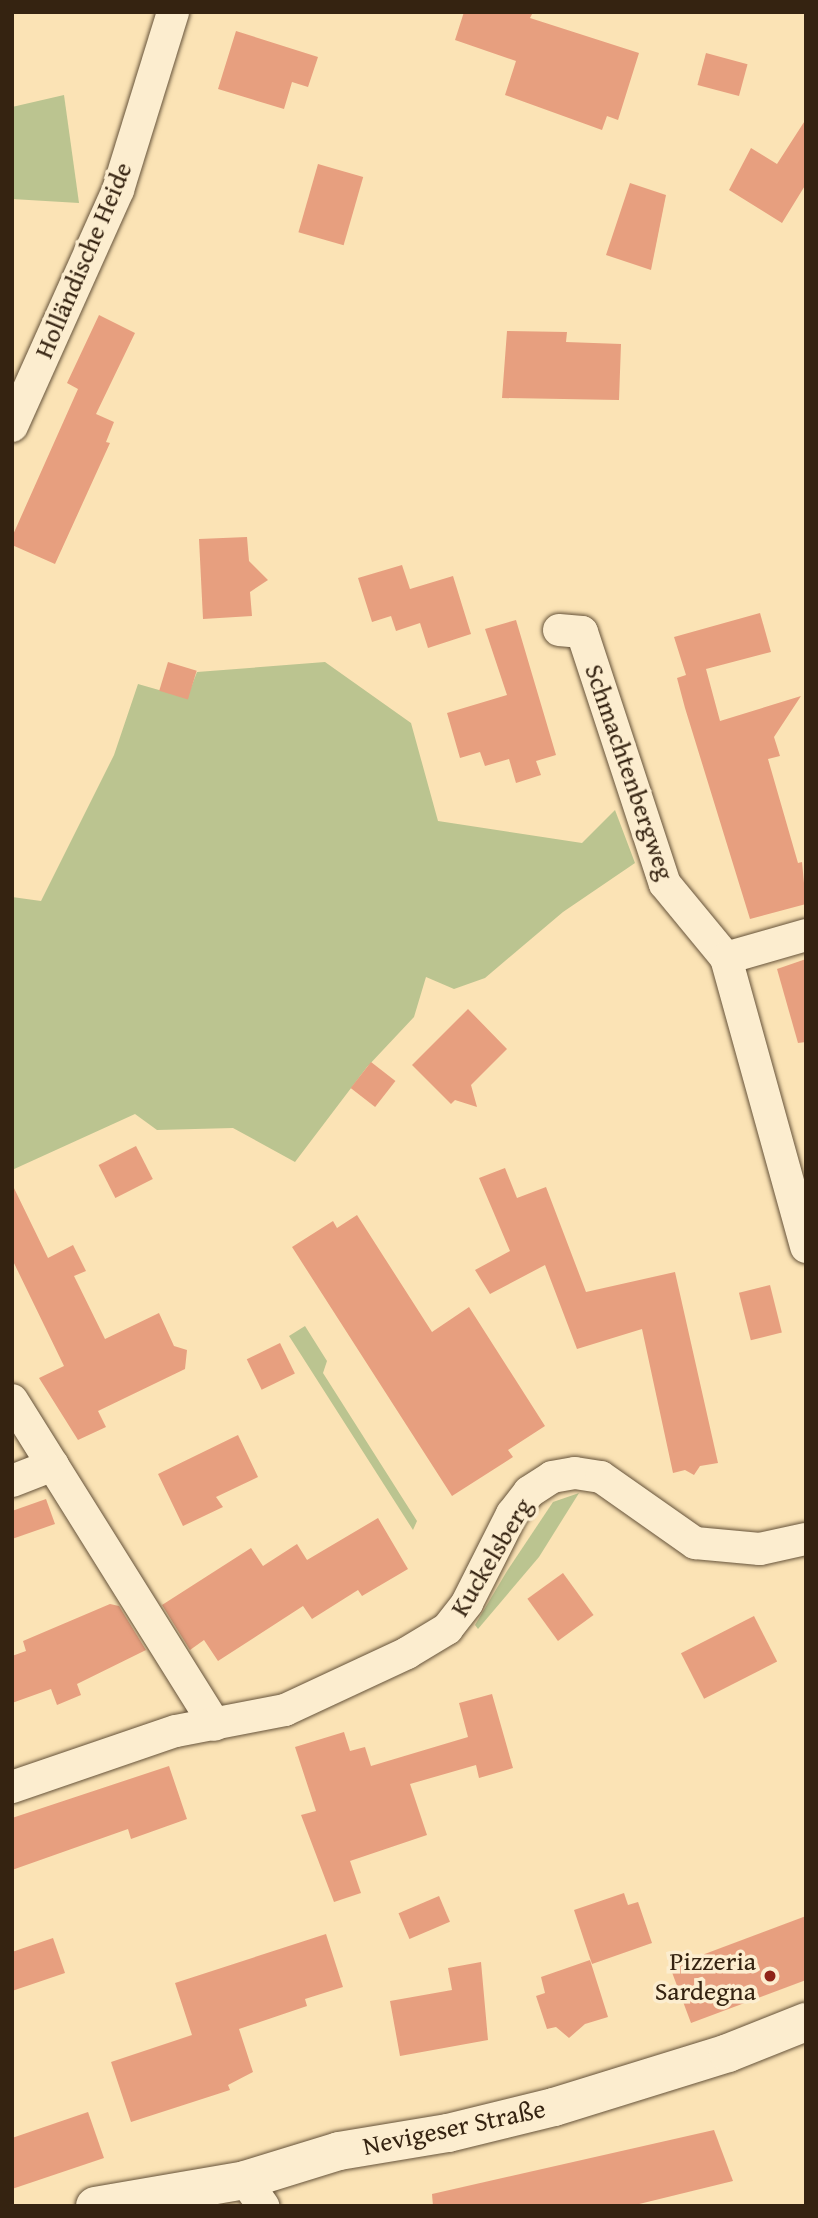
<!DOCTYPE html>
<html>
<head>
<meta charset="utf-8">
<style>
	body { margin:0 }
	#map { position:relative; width:818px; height:2218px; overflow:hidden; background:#fbe3b5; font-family:"Gentium Book Plus",serif }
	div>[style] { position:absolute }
	.green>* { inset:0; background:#bbc490 }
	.building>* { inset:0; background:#e79f7f; transform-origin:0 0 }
	.roads { filter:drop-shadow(0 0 2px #66533a) drop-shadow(0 0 2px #66533a) }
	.minor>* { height:32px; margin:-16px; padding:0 16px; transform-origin:16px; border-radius:16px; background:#fcedcf }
	.secondary>* { height:38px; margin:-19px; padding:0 19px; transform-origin:19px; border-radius:19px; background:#fcedcf }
	.dots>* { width:19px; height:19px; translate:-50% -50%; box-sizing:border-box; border:4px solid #fcedcf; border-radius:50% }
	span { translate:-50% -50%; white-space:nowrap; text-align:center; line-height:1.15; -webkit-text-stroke:7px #fcedcf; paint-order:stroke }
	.street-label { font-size:26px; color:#352311 }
	.poi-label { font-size:26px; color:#352311 }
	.right { translate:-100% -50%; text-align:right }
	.frame { position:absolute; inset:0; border:14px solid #352311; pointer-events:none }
</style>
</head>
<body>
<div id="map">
	<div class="green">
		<div style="clip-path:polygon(64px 95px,79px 203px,12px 199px,12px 107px)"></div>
		<div style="clip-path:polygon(325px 662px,411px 723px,438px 821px,582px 843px,615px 810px,635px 863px,563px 912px,485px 978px,454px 989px,426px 977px,414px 1017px,367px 1067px,295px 1162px,233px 1128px,157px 1130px,135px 1114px,12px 1170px,12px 897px,41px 901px,114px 755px,138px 684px,187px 698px,197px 672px)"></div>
		<div style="clip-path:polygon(305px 1326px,327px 1361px,323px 1373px,417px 1521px,413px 1530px,289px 1336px)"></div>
		<div style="clip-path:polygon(579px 1493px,539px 1557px,478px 1629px,475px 1625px,507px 1571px,553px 1502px)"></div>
	</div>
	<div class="building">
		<div style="clip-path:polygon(464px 12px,533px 12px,530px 18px,639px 53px,618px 120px,607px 116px,602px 130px,505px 95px,516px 61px,455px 40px)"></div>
		<div style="clip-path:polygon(236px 31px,318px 57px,308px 87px,292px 82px,284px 109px,218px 89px)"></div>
		<div style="left:706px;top:53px;width:43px;height:33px;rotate:15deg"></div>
		<div style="clip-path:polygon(806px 119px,806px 184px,782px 223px,729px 190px,751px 148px,777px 164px)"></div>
		<div style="left:318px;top:164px;width:47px;height:71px;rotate:16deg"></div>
		<div style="clip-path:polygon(630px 183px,666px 195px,651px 270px,606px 255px)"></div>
		<div style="clip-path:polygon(99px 315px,135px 333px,96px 414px,114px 422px,106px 442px,110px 443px,55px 564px,12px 545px,12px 537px,78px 389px,67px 383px)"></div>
		<div style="clip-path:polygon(507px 331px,567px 332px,566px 342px,621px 344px,619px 400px,502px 398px)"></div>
		<div style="clip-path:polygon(247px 537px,249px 561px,268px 580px,250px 592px,252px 616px,203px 619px,199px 539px)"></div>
		<div style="clip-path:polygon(402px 565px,410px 589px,453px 576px,471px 634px,428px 648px,420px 623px,396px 631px,391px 616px,372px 622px,358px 578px)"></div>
		<div style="clip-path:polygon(760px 613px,771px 652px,706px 669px,720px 721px,801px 696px,774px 737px,780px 756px,768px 759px,798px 863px,802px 862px,806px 904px,750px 919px,685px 708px,677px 678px,686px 675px,674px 637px)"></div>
		<div style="clip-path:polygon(516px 620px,556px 755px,536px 761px,541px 775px,516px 783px,509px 759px,485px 766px,480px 752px,460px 758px,447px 713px,507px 695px,485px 629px)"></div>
		<div style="left:168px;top:662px;width:30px;height:30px;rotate:17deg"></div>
		<div style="clip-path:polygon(806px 959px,806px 1042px,798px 1043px,777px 969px)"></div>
		<div style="clip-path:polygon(468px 1009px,507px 1049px,471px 1085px,477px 1107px,455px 1100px,451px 1104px,412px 1065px)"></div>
		<div style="left:371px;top:1062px;width:31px;height:33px;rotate:38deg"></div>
		<div style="left:136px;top:1146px;width:37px;height:42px;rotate:63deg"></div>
		<div style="clip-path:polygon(505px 1168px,517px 1198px,546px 1187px,586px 1292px,675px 1272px,718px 1463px,700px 1466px,694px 1475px,685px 1470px,673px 1473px,642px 1329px,577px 1349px,545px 1265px,490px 1294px,475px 1270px,510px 1251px,479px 1178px)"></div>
		<div style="clip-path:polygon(12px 1184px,48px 1258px,73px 1245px,86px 1271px,74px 1276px,105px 1339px,159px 1313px,174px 1346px,187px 1350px,185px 1369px,98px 1411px,106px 1427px,78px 1440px,39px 1378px,64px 1366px,12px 1259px)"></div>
		<div style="clip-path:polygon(357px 1215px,432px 1332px,469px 1307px,545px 1426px,508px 1450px,513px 1457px,452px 1496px,292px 1247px,333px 1221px,337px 1228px)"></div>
		<div style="left:770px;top:1285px;width:49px;height:32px;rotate:76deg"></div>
		<div style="left:280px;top:1343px;width:34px;height:37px;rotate:64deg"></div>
		<div style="clip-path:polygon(238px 1435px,258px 1477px,216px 1497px,223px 1507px,183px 1526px,158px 1474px)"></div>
		<div style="clip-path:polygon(46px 1499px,55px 1524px,12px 1539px,12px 1511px)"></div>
		<div style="clip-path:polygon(378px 1518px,408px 1569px,362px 1596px,358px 1590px,312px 1619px,303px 1606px,218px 1661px,204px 1640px,190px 1650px,162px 1605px,251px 1548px,263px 1566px,297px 1544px,307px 1560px)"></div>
		<div style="left:563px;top:1573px;width:52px;height:44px;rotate:54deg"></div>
		<div style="clip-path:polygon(110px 1604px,119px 1606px,146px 1650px,77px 1684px,81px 1695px,57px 1705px,51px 1689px,12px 1703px,12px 1656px,26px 1651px,23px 1641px)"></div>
		<div style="left:754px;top:1616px;width:51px;height:82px;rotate:63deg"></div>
		<div style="clip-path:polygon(492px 1694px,513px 1768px,479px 1778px,476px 1765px,410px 1784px,427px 1835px,350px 1861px,361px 1893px,334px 1902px,301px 1815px,316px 1811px,295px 1747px,344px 1732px,350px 1751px,365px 1747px,371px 1766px,468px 1737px,459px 1703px)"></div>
		<div style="clip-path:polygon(169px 1766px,187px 1819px,131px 1839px,128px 1829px,12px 1870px,12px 1818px)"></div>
		<div style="clip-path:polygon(624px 1893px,628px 1905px,638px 1902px,652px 1943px,592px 1964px,574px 1910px)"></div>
		<div style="left:439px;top:1896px;width:28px;height:44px;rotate:67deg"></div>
		<div style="clip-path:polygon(806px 1916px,806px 1980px,691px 2023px,670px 1967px)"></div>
		<div style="clip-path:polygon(326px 1934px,343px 1987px,305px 1999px,307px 2006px,239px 2029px,253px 2072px,228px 2085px,230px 2090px,131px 2122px,111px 2062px,192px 2035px,175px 1983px)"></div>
		<div style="clip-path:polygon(53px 1938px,65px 1973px,12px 1991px,12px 1952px)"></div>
		<div style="clip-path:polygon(590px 1960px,608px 2017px,585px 2024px,569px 2038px,556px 2027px,547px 2029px,536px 1996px,545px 1993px,541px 1977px)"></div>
		<div style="clip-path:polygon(481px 1962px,488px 2040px,400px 2056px,390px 2001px,452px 1990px,448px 1968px)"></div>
		<div style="clip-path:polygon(88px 2112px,104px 2158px,12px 2189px,12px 2138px)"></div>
		<div style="clip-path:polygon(714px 2130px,733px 2181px,631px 2206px,433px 2206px,432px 2194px)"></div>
	</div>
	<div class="roads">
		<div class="minor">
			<div style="left:12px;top:426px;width:259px;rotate:-65.8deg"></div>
			<div style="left:118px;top:190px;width:186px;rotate:-72.8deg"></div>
			<div style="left:559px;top:630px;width:23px;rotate:5deg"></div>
			<div style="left:582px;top:632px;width:265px;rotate:71.8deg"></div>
			<div style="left:665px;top:884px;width:96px;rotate:50.5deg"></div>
			<div style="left:726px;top:958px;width:300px;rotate:74.5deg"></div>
			<div style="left:726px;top:958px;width:83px;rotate:-16deg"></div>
			<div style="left:12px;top:1400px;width:383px;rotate:58deg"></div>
			<div style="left:12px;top:1481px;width:44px;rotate:-21.3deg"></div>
			<div style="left:12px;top:1787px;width:173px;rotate:-18.9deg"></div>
			<div style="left:176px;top:1731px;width:111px;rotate:-10.9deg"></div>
			<div style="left:285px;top:1710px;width:135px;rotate:-25deg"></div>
			<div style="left:407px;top:1653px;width:47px;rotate:-31deg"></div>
			<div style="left:447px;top:1629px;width:33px;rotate:-52deg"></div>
			<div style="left:467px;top:1603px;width:100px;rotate:-63.2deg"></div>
			<div style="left:512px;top:1514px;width:28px;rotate:-52deg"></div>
			<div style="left:529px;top:1492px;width:27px;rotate:-33deg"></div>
			<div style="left:552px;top:1477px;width:23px;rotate:-10deg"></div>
			<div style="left:575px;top:1473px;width:26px;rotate:9deg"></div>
			<div style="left:601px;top:1477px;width:115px;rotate:35.1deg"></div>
			<div style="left:695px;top:1543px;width:65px;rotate:5.3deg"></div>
			<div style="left:760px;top:1549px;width:47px;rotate:-12.3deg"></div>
			<div style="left:245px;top:2180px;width:32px;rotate:55deg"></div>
		</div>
		<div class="secondary">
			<div style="left:95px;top:2206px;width:152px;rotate:-9.8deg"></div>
			<div style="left:245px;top:2180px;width:98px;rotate:-17.1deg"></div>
			<div style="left:339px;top:2151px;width:110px;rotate:-9.4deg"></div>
			<div style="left:448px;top:2133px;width:109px;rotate:-13.8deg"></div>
			<div style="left:554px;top:2107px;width:182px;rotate:-17.2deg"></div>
			<div style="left:728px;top:2053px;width:84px;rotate:-21.7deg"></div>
		</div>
	</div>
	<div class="dots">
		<div style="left:770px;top:1976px;background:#8f2418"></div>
	</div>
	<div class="street-label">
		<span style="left:83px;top:260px;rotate:-67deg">Holländische Heide</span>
		<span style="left:630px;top:772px;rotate:71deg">Schmachtenbergweg</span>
		<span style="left:491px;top:1557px;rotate:-59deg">Kuckelsberg</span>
		<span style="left:454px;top:2127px;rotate:-12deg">Nevigeser Straße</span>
	</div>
	<div class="poi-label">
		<span class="right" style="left:756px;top:1976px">Pizzeria<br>Sardegna</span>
	</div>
	<div class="frame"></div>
</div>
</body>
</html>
